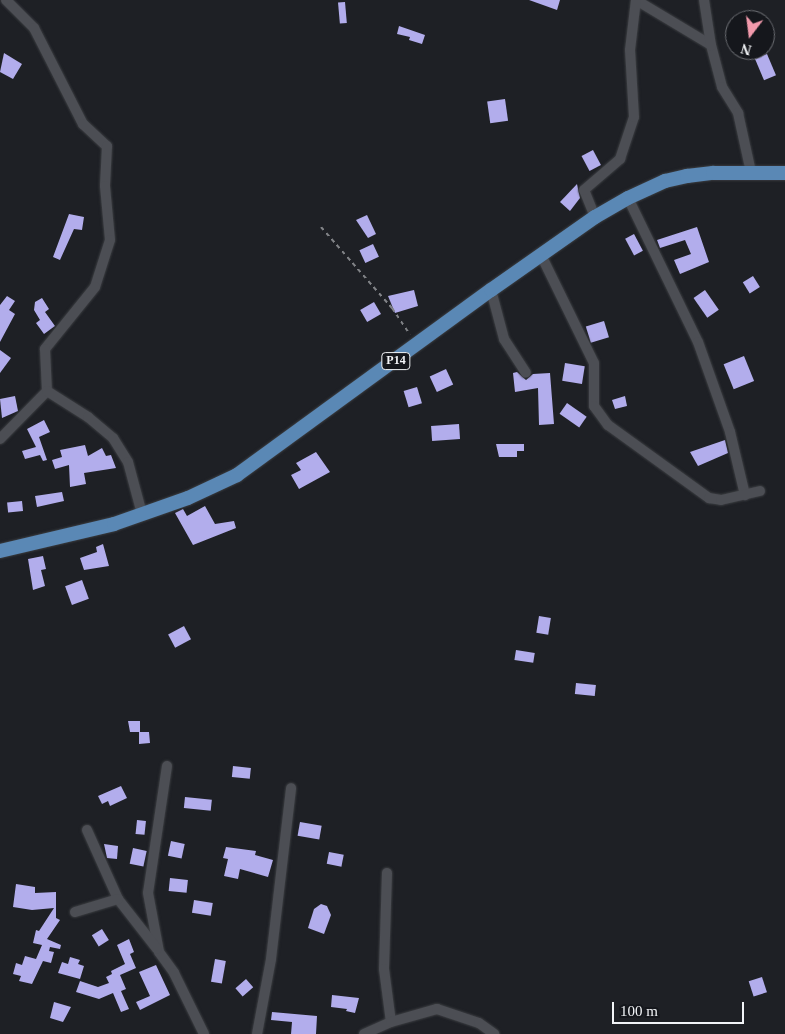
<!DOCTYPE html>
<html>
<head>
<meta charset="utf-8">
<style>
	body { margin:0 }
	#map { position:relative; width:785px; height:1034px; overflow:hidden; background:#1e2025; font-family:Georgia,serif }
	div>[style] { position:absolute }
	.building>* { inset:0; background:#b2adec; transform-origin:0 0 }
	.path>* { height:2px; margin-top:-1px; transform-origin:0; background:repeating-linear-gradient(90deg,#818387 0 4px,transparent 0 8px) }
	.roads { filter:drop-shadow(0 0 1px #3b3d41) drop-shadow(0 0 1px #3b3d41) }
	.minor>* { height:10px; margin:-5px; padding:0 5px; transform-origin:5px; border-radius:5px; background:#4c4e54 }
	.major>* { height:14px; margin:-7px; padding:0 7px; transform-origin:7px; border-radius:7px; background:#5a88b5 }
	span { translate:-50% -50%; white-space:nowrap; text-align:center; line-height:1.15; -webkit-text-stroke:5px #15171c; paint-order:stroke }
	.shield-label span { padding:1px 4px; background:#15171c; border:1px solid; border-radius:4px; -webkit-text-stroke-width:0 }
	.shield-label { font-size:12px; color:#f2f4f7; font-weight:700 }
	.north { position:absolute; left:725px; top:10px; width:50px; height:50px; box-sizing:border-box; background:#15171c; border:1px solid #6d6f74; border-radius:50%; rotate:195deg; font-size:14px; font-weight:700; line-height:20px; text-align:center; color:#f2f4f7 }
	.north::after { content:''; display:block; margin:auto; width:18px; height:22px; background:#f29aac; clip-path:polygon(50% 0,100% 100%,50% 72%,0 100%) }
	.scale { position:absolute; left:612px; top:1002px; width:132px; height:22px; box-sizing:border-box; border:2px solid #f2f4f7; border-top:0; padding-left:6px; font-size:15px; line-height:18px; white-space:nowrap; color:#f2f4f7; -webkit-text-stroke:4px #15171c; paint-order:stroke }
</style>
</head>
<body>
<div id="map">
	<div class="building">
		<div style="clip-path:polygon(529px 0,560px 0,557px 10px)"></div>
		<div style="left:345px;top:2px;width:21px;height:7px;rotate:85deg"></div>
		<div style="clip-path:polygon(399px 26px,425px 35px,422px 44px,409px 40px,410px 37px,397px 34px)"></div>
		<div style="clip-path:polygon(4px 53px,22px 64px,13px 79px,0 72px)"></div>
		<div style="left:767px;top:54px;width:23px;height:13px;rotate:67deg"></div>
		<div style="left:505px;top:99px;width:22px;height:18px;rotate:82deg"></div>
		<div style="left:593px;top:150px;width:17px;height:13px;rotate:62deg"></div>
		<div style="clip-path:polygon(577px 184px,580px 198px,570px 211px,560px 202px)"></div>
		<div style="clip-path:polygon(69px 214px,84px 217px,82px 230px,74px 229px,60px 260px,53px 257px)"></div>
		<div style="clip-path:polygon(367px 215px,376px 234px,368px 238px,356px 220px)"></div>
		<div style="clip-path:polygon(697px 227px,709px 262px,680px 274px,674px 260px,691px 254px,685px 240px,660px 248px,657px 240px)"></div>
		<div style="left:634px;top:234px;width:19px;height:10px;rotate:62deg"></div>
		<div style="left:373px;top:244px;width:14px;height:15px;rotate:65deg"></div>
		<div style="left:753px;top:276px;width:13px;height:12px;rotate:58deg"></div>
		<div style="clip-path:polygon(414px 290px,418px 306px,395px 313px,388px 296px)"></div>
		<div style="left:705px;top:290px;width:24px;height:14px;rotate:55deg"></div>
		<div style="clip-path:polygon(7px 296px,15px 301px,9px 310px,15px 314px,0 342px,0 305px)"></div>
		<div style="clip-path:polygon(42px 298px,49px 309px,45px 312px,55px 326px,44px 334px,36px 323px,40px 320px,34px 310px,35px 302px)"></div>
		<div style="left:374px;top:302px;width:14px;height:16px;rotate:60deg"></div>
		<div style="left:604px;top:321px;width:17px;height:19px;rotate:73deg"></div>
		<div style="clip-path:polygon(0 350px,11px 358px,0 373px)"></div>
		<div style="left:744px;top:356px;width:27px;height:22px;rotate:68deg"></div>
		<div style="left:565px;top:363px;width:20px;height:18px;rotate:9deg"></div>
		<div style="left:446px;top:369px;width:17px;height:18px;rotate:65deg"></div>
		<div style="clip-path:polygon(517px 372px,526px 380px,533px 374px,550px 373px,554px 424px,539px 425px,538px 388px,515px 392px,513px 373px)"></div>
		<div style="left:417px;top:387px;width:17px;height:14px;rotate:73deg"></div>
		<div style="clip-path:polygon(15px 396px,18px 411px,2px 418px,0 399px)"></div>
		<div style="clip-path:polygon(625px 396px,627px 406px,615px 409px,612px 400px)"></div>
		<div style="left:567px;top:403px;width:24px;height:13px;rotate:35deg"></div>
		<div style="clip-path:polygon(44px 420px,50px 432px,39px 437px,47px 460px,43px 461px,40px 455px,25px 459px,22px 451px,36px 447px,27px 429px)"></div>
		<div style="left:459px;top:424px;width:15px;height:28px;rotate:86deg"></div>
		<div style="clip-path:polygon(725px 440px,728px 453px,698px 466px,690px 452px)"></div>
		<div style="clip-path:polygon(496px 444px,524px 444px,524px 451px,517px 451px,517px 457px,499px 457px)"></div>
		<div style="clip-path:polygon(85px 445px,88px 456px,102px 448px,106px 456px,111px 455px,116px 468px,84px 473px,86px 484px,70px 487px,69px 465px,55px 469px,52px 460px,62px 457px,60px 450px)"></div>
		<div style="clip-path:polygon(316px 452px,330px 472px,299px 489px,291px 475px,301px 470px,296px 463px)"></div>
		<div style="clip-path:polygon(62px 492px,64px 501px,37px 507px,35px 496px)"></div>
		<div style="left:22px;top:501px;width:10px;height:15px;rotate:84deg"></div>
		<div style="clip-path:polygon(205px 506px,215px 524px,234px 521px,236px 528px,193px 545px,175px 513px,183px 509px,187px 516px)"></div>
		<div style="clip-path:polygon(103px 544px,109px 566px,84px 570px,80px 558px,97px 552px,96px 547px)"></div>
		<div style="clip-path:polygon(43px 556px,46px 569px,41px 570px,45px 586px,33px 590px,28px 559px)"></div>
		<div style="left:82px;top:580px;width:20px;height:18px;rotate:70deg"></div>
		<div style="left:539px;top:616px;width:12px;height:17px;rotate:9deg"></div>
		<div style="left:184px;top:626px;width:15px;height:18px;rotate:62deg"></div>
		<div style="left:516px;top:650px;width:19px;height:10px;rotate:9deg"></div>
		<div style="left:576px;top:683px;width:20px;height:11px;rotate:6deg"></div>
		<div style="clip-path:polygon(128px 721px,140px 721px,140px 732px,149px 732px,150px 743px,139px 744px,139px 732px,130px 732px)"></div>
		<div style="left:233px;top:766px;width:18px;height:11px;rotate:6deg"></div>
		<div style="clip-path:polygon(121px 786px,127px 798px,110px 806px,108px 801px,102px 804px,98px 796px)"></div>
		<div style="left:185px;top:797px;width:27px;height:11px;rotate:6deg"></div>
		<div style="left:137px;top:820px;width:9px;height:14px;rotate:6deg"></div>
		<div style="left:300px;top:822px;width:22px;height:14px;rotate:10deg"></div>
		<div style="left:171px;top:841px;width:14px;height:15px;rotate:12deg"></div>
		<div style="clip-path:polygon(104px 844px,118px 846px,117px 859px,107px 858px)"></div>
		<div style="clip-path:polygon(226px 847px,256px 851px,255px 855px,273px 860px,268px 877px,240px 869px,238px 879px,224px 876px,228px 859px,223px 858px)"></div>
		<div style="left:133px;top:848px;width:14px;height:16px;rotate:12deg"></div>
		<div style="left:329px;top:852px;width:15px;height:12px;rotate:11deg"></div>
		<div style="left:170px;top:878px;width:18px;height:13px;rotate:6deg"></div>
		<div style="clip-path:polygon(16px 884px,35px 887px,35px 893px,56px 892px,56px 918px,60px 920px,47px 939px,61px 945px,60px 949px,50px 947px,49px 951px,54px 952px,51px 963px,43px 961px,32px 984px,19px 981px,21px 976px,13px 974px,16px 963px,22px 965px,25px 956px,36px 959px,42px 945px,33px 943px,36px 930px,39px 931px,54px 908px,32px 910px,13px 907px)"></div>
		<div style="left:194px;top:900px;width:19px;height:13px;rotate:9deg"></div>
		<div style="clip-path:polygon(321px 904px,327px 906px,331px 915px,324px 934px,308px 928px,314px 909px)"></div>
		<div style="left:102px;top:929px;width:13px;height:12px;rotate:58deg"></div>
		<div style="clip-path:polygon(129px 939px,134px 952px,130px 954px,136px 968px,120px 975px,126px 989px,121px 991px,129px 1009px,121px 1012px,113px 993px,99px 999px,76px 992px,80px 981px,98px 987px,109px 983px,106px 977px,112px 974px,111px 971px,125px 964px,117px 945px)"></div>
		<div style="clip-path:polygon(70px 957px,80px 960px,78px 964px,84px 966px,80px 979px,58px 973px,62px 962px,68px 964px)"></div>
		<div style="left:215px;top:959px;width:11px;height:23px;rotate:10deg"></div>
		<div style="clip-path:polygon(156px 965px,170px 995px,140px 1010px,136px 1002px,150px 996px,139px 972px)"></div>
		<div style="left:762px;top:977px;width:16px;height:14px;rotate:72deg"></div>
		<div style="left:246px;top:979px;width:11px;height:14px;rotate:49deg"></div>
		<div style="clip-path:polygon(332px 995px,359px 998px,355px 1013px,346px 1011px,347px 1009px,331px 1007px)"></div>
		<div style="clip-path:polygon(54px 1002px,71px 1007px,63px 1022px,50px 1018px)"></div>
		<div style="clip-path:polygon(272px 1012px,317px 1016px,316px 1034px,291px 1034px,292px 1022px,271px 1020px)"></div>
	</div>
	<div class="path">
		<div style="left:321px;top:227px;width:108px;rotate:48.8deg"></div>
		<div style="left:392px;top:308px;width:32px;rotate:56deg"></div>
	</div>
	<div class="roads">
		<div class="minor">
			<div style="left:6px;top:0;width:40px;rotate:45deg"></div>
			<div style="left:34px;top:28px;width:108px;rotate:63deg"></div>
			<div style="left:83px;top:124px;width:33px;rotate:43deg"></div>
			<div style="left:107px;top:146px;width:40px;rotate:92.9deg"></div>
			<div style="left:105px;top:186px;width:54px;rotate:84.7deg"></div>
			<div style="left:110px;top:240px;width:49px;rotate:107.7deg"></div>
			<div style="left:95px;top:287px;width:80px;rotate:128.9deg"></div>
			<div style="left:45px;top:349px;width:42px;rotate:87.3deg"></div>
			<div style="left:636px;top:0;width:87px;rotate:31deg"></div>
			<div style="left:711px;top:45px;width:43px;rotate:75.3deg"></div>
			<div style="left:722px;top:87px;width:31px;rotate:58deg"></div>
			<div style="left:738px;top:113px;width:60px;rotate:77.6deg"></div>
			<div style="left:704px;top:0;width:46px;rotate:81.2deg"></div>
			<div style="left:628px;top:198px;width:160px;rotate:64.1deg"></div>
			<div style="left:698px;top:342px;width:96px;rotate:70.4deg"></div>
			<div style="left:730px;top:432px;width:65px;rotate:76.6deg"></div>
			<div style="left:595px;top:217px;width:29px;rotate:-112deg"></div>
			<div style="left:584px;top:190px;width:48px;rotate:-40.7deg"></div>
			<div style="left:620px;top:159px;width:44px;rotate:-71.6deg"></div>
			<div style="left:634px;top:117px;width:67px;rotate:-93.4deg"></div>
			<div style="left:630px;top:50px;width:50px;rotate:-83.2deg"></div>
			<div style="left:541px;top:255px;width:120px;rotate:63.9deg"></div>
			<div style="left:594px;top:363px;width:43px;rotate:90deg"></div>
			<div style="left:594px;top:406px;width:24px;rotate:54deg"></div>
			<div style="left:608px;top:425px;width:125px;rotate:35.9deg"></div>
			<div style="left:709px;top:498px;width:12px;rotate:9deg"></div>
			<div style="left:721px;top:500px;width:40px;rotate:-13deg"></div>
			<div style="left:491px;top:290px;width:51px;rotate:75.1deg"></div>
			<div style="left:504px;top:339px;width:40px;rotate:57.1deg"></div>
			<div style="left:0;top:439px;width:67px;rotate:-45.6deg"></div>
			<div style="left:47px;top:391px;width:49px;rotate:32.4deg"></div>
			<div style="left:88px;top:417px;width:33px;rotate:40deg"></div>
			<div style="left:113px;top:438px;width:28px;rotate:58deg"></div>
			<div style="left:128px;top:462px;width:54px;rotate:74.9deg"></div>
			<div style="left:167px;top:766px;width:128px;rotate:98.5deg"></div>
			<div style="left:148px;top:893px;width:60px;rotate:79.4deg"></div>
			<div style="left:159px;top:952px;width:26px;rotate:54deg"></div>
			<div style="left:174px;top:973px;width:68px;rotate:63.8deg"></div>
			<div style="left:87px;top:830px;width:76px;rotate:65.8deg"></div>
			<div style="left:118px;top:899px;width:63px;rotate:52deg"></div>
			<div style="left:387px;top:873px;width:96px;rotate:91.8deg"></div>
			<div style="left:384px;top:969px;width:53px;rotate:82.5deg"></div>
			<div style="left:75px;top:912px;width:45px;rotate:-16.8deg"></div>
			<div style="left:257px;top:1034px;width:76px;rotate:-79.4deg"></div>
			<div style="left:271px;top:959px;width:172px;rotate:-83.3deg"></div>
			<div style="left:364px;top:1034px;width:30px;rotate:-24deg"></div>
			<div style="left:391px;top:1022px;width:48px;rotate:-15.8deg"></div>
			<div style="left:437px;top:1009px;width:44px;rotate:18.4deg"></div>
			<div style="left:479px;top:1023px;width:19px;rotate:36deg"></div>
		</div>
		<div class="major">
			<div style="left:0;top:551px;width:117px;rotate:-13.3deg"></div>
			<div style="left:114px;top:524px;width:78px;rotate:-19.4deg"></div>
			<div style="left:188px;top:498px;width:54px;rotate:-25.1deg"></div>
			<div style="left:237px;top:475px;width:314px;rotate:-36.1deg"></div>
			<div style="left:491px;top:290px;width:127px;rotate:-35.1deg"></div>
			<div style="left:595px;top:217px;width:38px;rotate:-30deg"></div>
			<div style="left:628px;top:198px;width:41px;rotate:-24.7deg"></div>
			<div style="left:665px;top:181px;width:23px;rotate:-13deg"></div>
			<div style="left:687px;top:176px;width:26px;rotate:-7deg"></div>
			<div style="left:713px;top:173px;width:72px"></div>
		</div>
	</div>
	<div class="shield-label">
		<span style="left:396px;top:361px">P14</span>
	</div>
	<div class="north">N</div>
	<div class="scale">100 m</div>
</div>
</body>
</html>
